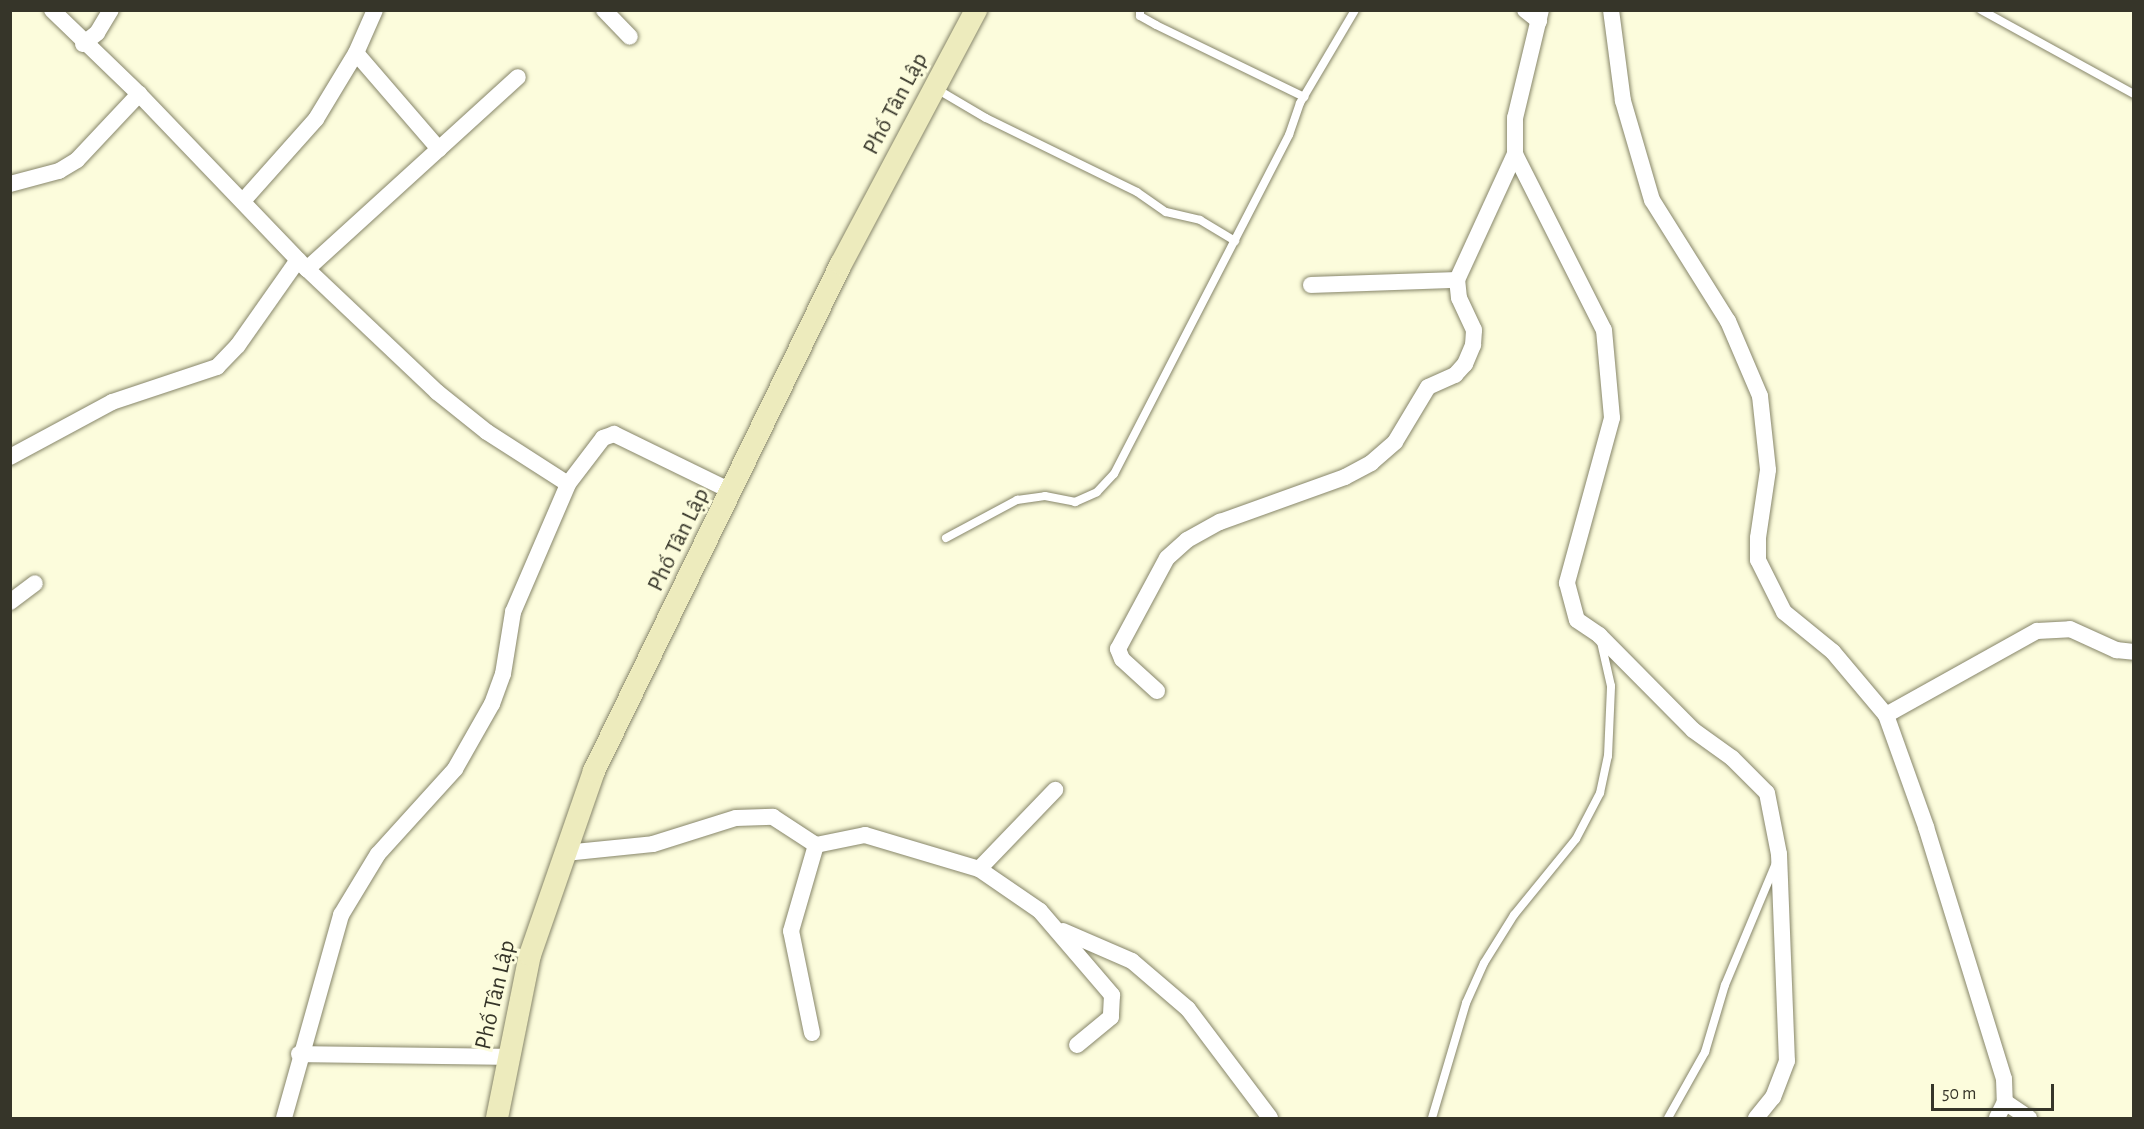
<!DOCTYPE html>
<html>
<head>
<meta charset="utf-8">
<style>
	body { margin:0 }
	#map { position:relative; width:2144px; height:1129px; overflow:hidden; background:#fcfcdc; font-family:"Alegreya Sans",sans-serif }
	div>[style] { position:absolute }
	.roads { filter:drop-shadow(0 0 2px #87866a) drop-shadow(0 0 2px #87866a) }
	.service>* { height:8px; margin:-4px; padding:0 4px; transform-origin:4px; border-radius:4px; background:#fff }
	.minor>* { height:16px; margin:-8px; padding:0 8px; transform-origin:8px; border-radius:8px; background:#fff }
	.secondary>* { height:22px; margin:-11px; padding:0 11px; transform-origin:11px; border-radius:11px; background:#edebbd }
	span { translate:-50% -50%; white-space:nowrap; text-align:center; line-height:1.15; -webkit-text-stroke:6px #fcfcdc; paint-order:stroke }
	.street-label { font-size:24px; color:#363529 }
	.frame { position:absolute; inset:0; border:12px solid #363529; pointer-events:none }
	.scale { position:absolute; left:1931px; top:1084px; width:123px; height:27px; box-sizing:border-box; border:3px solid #363529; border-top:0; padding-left:8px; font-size:18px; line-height:21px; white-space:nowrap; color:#363529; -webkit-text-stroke:4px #fcfcdc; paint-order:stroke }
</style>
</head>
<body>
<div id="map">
	<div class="roads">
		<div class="service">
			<div style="left:1140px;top:10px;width:6px;rotate:90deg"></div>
			<div style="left:1140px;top:16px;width:18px;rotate:29deg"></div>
			<div style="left:1156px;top:25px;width:165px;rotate:25.9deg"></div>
			<div style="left:1981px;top:10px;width:175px;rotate:28.8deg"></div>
			<div style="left:935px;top:88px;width:59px;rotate:30.5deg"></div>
			<div style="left:986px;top:118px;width:168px;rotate:26.1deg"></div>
			<div style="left:1137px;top:192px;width:35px;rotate:35deg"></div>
			<div style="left:1166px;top:212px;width:35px;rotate:13deg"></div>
			<div style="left:1200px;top:220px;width:41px;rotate:31deg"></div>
			<div style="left:946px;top:538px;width:81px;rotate:-28.2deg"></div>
			<div style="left:1017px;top:500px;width:28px;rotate:-8deg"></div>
			<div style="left:1045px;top:496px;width:31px;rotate:11deg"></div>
			<div style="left:1075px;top:502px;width:24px;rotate:-24deg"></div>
			<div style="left:1097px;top:492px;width:25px;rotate:-47deg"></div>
			<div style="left:1114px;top:474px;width:382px;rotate:-62.7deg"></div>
			<div style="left:1289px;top:135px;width:34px;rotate:-71deg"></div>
			<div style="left:1300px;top:103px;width:108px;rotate:-59.4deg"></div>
			<div style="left:1432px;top:1118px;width:120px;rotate:-73.5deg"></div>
			<div style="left:1466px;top:1003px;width:44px;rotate:-65.8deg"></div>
			<div style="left:1484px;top:963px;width:57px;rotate:-58deg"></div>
			<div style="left:1514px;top:915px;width:98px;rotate:-50.8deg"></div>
			<div style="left:1576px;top:839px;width:52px;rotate:-62.4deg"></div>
			<div style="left:1600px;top:793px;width:38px;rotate:-78deg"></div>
			<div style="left:1608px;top:756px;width:70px;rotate:-87.5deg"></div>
			<div style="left:1611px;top:686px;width:45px;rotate:-102.8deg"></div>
			<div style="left:1668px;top:1118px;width:76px;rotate:-60.7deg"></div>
			<div style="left:1705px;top:1052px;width:70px;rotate:-73.4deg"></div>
			<div style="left:1725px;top:985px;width:132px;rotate:-67.3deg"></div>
		</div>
		<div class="minor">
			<div style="left:52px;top:10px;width:121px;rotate:44deg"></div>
			<div style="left:139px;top:94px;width:243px;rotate:46.2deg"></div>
			<div style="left:307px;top:269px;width:179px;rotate:43.4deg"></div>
			<div style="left:437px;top:392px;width:64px;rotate:38.7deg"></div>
			<div style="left:487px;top:432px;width:96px;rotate:32.7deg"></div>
			<div style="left:604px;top:10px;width:37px;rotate:46deg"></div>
			<div style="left:1525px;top:10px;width:18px;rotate:38deg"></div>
			<div style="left:1541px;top:10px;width:111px;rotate:103.5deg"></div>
			<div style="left:1515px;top:118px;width:36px;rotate:90deg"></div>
			<div style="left:1515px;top:154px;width:197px;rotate:63.2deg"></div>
			<div style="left:1604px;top:330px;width:88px;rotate:84.8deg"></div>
			<div style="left:1612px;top:418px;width:171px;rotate:105.3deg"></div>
			<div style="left:1567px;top:583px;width:38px;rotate:75deg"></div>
			<div style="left:1577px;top:620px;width:27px;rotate:34deg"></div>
			<div style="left:1599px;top:635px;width:134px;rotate:45.3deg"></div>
			<div style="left:1693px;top:730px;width:48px;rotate:35.7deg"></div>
			<div style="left:1732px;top:758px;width:49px;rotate:45deg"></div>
			<div style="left:1767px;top:793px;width:62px;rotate:78.9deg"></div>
			<div style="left:1779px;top:854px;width:207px;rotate:87.8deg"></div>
			<div style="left:1787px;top:1061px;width:39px;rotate:111deg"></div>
			<div style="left:1773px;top:1097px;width:27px;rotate:129deg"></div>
			<div style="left:1611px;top:10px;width:92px;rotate:82.5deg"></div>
			<div style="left:1623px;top:101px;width:103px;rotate:73.7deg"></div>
			<div style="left:1652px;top:200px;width:143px;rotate:57.9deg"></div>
			<div style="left:1728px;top:321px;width:82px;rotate:66.9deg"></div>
			<div style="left:1760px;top:396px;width:74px;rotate:83.8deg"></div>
			<div style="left:1768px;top:470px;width:69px;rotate:98.4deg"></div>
			<div style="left:1758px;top:538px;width:22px;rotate:90deg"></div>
			<div style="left:1758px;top:560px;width:58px;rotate:63.4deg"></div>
			<div style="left:1784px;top:612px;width:63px;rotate:39.2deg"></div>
			<div style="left:1833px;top:652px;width:82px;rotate:49.9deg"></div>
			<div style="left:1886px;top:715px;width:119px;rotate:70.3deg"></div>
			<div style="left:1926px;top:827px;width:264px;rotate:72.8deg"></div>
			<div style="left:2004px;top:1079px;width:23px;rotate:88deg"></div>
			<div style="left:2005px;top:1102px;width:18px;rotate:117deg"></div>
			<div style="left:83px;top:44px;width:18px;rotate:-38deg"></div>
			<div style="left:97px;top:33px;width:27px;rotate:-59deg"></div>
			<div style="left:356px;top:53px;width:127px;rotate:49.2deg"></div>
			<div style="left:10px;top:184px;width:51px;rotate:-14.9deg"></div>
			<div style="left:59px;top:171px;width:21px;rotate:-31deg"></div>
			<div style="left:77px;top:160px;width:91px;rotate:-46.8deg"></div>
			<div style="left:243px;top:201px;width:110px;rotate:-48.3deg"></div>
			<div style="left:316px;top:119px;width:77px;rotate:-58.8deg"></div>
			<div style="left:356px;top:53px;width:47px;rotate:-66.2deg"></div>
			<div style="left:307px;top:269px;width:285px;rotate:-42.3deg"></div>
			<div style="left:1311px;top:285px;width:146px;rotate:-2deg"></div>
			<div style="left:10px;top:457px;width:116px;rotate:-28.3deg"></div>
			<div style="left:112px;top:402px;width:111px;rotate:-18.4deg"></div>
			<div style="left:217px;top:367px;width:30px;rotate:-46deg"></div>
			<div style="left:238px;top:345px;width:104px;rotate:-54.8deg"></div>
			<div style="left:10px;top:602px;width:31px;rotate:-37deg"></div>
			<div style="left:1157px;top:691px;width:47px;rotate:-137.6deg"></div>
			<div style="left:1122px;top:659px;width:11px;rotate:-112deg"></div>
			<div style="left:1118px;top:649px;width:103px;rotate:-61.7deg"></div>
			<div style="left:1167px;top:558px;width:27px;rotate:-42deg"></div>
			<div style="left:1187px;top:540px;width:38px;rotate:-29deg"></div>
			<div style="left:1220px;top:522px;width:133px;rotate:-19.8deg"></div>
			<div style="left:1345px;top:477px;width:30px;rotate:-28deg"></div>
			<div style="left:1371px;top:463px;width:32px;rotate:-41deg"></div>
			<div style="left:1395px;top:442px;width:64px;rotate:-59deg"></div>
			<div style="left:1428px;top:387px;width:30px;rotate:-24deg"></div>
			<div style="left:1455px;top:375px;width:15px;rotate:-48deg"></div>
			<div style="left:1465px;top:364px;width:21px;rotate:-67deg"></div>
			<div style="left:1473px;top:345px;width:15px;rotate:-86deg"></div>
			<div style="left:1474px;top:330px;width:35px;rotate:-115deg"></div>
			<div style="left:1459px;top:298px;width:18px;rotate:-96deg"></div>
			<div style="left:1457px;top:280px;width:139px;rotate:-65.3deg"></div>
			<div style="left:1886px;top:715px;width:173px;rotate:-29.1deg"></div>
			<div style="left:2037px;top:631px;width:33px;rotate:-3deg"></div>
			<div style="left:2070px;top:629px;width:51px;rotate:24.5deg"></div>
			<div style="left:2116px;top:650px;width:18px;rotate:6deg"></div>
			<div style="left:565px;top:853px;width:88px;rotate:-5.8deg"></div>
			<div style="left:653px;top:844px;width:87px;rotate:-17.4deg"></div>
			<div style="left:736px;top:818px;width:37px;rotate:-2deg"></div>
			<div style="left:773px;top:817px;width:51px;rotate:33.1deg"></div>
			<div style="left:816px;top:845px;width:50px;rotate:-11.5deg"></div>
			<div style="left:865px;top:835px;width:119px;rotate:16.6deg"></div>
			<div style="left:979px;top:869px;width:74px;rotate:34.5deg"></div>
			<div style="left:1040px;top:911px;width:111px;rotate:49.4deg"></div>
			<div style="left:1112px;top:995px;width:22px;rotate:93deg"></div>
			<div style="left:1111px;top:1017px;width:44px;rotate:140.5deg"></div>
			<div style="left:979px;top:869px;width:110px;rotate:-46.1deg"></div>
			<div style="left:1063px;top:931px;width:75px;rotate:23.5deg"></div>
			<div style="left:1132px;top:961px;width:74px;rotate:40.6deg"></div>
			<div style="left:1188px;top:1009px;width:136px;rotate:53deg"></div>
			<div style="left:812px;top:1033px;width:104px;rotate:-101.6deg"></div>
			<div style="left:791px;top:931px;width:90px;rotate:-73.8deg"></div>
			<div style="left:299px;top:1054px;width:210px;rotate:0.8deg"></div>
			<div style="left:2005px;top:1102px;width:29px;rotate:34deg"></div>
			<div style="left:284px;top:1118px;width:211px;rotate:-74.3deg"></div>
			<div style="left:341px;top:915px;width:71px;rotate:-58.8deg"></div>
			<div style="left:378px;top:854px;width:115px;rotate:-47.8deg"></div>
			<div style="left:455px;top:769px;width:75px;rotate:-60.4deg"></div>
			<div style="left:492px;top:704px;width:32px;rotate:-70deg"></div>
			<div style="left:503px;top:674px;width:63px;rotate:-80.8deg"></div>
			<div style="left:513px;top:612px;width:139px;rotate:-66.7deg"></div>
			<div style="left:568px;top:484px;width:58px;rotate:-52.7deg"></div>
			<div style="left:603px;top:438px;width:12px;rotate:-20deg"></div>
			<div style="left:614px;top:434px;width:132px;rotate:26deg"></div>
		</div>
		<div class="secondary">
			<div style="left:497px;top:1118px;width:166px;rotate:-78.6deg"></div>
			<div style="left:530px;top:955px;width:195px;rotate:-70.8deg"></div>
			<div style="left:594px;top:771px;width:564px;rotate:-64.03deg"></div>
			<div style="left:841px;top:264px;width:288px;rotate:-62deg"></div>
		</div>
	</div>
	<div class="street-label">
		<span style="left:896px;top:104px;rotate:-62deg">Phố Tân Lập</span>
		<span style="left:679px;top:540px;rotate:-64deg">Phố Tân Lập</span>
		<span style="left:496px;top:995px;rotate:-77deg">Phố Tân Lập</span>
	</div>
	<div class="frame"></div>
	<div class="scale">50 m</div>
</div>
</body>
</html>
